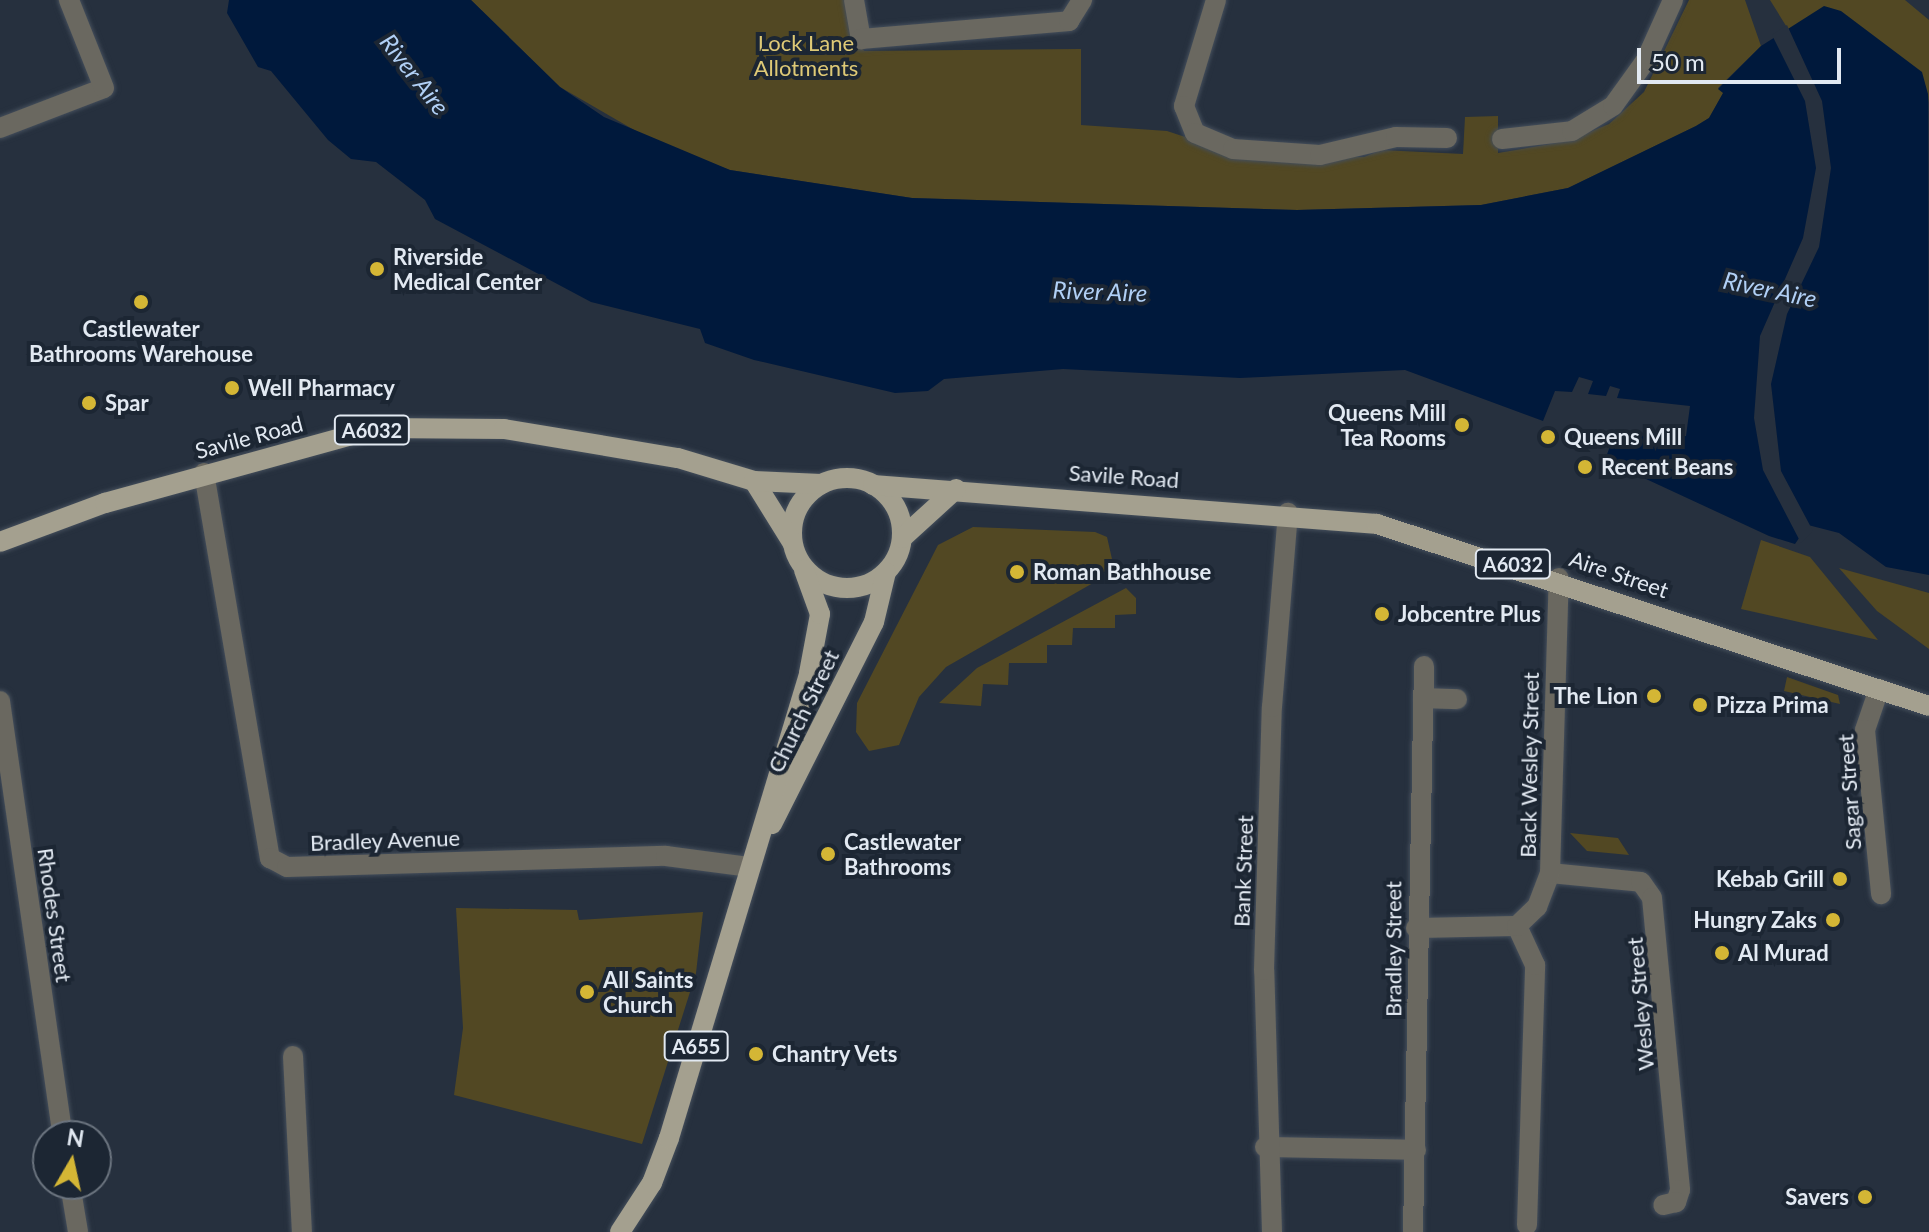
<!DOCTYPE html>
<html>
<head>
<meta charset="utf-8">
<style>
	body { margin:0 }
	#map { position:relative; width:1929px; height:1232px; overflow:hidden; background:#26303e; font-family:Lato,sans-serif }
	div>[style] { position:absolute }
	.green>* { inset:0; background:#524823 }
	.water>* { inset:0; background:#00193c }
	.pier>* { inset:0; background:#26303e }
	.roads { filter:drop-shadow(0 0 2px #444e5b) drop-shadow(0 0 2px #444e5b) }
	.minor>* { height:20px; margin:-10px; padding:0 10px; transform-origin:10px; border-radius:10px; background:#6a6860 }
	.major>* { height:20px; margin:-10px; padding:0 10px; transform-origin:10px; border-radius:10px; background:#a4a08f }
	.major>.ring { margin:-10px; padding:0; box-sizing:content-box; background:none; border:20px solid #a4a08f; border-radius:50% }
	.dots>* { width:22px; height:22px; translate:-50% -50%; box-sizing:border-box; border:4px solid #1c2633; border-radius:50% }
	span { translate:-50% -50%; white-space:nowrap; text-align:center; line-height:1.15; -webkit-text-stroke:8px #1c2633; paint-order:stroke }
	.shield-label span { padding:2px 6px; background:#1c2633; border:2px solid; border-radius:6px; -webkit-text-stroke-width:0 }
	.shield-label { font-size:20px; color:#e2e9f2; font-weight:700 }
	.park-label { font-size:22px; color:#dec976 }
	.poi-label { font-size:22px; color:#e2e9f2; font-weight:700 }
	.left { translate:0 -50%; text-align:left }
	.right { translate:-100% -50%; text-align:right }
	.street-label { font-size:22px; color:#e2e9f2 }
	.water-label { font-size:24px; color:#b1d0f6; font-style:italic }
	.north { position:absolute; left:32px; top:1120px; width:80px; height:80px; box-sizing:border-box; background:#1c2633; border:2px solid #6b747f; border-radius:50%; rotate:9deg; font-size:22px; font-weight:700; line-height:32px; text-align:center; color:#e2e9f2 }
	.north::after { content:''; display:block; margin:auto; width:28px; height:36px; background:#d4b635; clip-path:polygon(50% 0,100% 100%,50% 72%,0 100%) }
	.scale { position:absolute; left:1637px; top:48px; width:204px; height:36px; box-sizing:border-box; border:4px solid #e2e9f2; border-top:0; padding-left:10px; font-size:24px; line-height:28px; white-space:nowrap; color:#e2e9f2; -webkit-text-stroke:6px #1c2633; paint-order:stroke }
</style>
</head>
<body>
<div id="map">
	<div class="green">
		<div style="clip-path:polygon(471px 0,853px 0,864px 51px,1081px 49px,1081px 125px,1167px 131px,1246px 157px,1364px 157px,1381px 150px,1463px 154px,1465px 117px,1498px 116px,1498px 153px,1567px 141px,1609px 124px,1644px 92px,1689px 0,1745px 0,1761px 46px,1718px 88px,1724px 92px,1709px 118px,1696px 126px,1568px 188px,1481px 205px,1297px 210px,912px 198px,730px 170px,660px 145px,560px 87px)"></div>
		<div style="clip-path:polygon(1770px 0,1905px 0,1929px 20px,1929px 103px,1928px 94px,1788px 29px)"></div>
		<div style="clip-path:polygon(973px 527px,1095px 532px,1107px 537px,1112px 559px,1100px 579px,946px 667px,919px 697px,899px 745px,869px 751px,856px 732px,857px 703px,938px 545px)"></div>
		<div style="clip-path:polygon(1761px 540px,1810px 557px,1878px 640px,1741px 609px)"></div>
		<div style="clip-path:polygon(1839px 568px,1929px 593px,1929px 649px,1877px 611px)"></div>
		<div style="clip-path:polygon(1126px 588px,1136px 598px,1136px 614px,1115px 615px,1115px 628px,1073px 628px,1072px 645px,1047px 645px,1047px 663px,1009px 663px,1008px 685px,983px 684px,981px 706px,939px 703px,977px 668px)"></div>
		<div style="clip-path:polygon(1787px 677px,1838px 695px,1840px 704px,1784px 691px)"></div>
		<div style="clip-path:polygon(1570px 833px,1618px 838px,1629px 855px,1587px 851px)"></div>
		<div style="clip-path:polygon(456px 908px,577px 910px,579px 920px,703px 912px,696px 973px,642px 1144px,454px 1095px,463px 1028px)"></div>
	</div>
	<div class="water">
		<div style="clip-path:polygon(229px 0,471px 0,560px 87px,604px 117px,730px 170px,912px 198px,1297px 210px,1481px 205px,1568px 188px,1696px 126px,1709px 118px,1723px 93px,1718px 89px,1761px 46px,1824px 6px,1841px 11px,1922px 72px,1928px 94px,1929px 575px,1886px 567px,1839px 533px,1808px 525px,1795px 544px,1769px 536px,1605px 460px,1614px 435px,1686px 436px,1690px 406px,1617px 398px,1620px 389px,1610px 386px,1606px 396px,1588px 394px,1593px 381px,1579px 377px,1572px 392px,1555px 391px,1543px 421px,1405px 370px,1240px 378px,1063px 369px,944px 379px,928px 391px,895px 393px,754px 360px,705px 343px,700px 329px,591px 302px,435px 219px,425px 200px,376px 162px,351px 159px,328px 140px,271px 71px,258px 67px,227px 13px)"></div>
	</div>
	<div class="pier">
		<div style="clip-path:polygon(1787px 25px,1822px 101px,1831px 168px,1819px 247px,1787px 314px,1771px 384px,1781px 471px,1813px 531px,1801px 543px,1763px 470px,1754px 418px,1760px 336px,1803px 238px,1816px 168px,1805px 101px,1772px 35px)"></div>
	</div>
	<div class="roads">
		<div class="minor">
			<div style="left:854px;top:0;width:40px;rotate:80deg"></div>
			<div style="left:861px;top:39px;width:209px;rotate:-4.9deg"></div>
			<div style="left:1069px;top:21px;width:25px;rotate:-58deg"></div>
			<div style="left:1216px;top:0;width:111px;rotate:106.8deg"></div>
			<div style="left:1184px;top:106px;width:29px;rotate:68deg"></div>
			<div style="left:1195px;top:133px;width:41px;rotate:22.8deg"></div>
			<div style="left:1233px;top:149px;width:87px;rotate:3.9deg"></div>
			<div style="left:1320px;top:155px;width:78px;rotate:-13.3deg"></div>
			<div style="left:1396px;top:137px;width:51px;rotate:1.1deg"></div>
			<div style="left:0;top:128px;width:111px;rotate:-21deg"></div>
			<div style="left:104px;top:88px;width:95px;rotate:-111.7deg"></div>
			<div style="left:1502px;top:139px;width:70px;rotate:-6.5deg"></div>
			<div style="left:1572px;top:131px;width:48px;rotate:-31.4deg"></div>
			<div style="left:1613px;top:106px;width:57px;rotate:-54.3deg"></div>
			<div style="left:1646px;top:60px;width:66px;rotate:-65.8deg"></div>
			<div style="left:204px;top:473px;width:391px;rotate:80.3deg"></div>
			<div style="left:270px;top:858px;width:19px;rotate:28deg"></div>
			<div style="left:287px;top:867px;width:379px;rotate:-1.7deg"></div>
			<div style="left:666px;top:856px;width:85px;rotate:7.5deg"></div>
			<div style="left:1879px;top:689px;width:43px;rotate:108.9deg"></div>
			<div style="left:1865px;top:730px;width:165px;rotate:84.4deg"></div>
			<div style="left:1423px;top:698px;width:34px;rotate:2deg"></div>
			<div style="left:0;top:701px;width:440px;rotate:81.8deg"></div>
			<div style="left:1550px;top:873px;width:91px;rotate:5.6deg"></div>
			<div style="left:1641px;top:882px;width:19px;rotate:55deg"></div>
			<div style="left:1652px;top:898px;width:293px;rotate:84.5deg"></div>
			<div style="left:1680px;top:1190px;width:13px;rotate:108deg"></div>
			<div style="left:1676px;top:1202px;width:13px;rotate:167deg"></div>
			<div style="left:1416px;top:928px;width:101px;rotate:-1.1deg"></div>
			<div style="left:293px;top:1056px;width:176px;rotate:87.1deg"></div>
			<div style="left:1265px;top:1147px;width:151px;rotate:1.1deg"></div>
			<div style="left:70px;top:1184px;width:49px;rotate:80.5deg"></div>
			<div style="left:1527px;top:1225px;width:260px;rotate:-88.2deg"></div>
			<div style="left:1535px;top:965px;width:43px;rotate:-114.8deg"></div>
			<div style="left:1517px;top:926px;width:28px;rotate:-44deg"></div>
			<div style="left:1537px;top:907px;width:36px;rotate:-69deg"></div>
			<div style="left:1550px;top:873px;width:295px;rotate:-88.3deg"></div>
			<div style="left:1272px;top:1232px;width:262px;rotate:-91.7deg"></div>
			<div style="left:1264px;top:970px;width:263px;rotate:-88.3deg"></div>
			<div style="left:1272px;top:707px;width:195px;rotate:-85.3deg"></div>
			<div style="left:1413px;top:1232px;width:566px;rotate:-88.89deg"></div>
		</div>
		<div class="major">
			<div class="ring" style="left:792px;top:478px;width:90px;height:90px"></div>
			<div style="left:754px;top:481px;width:72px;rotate:58.1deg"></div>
			<div style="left:873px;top:485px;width:506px;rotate:4.42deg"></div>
			<div style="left:1377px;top:524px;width:581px;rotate:18.25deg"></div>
			<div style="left:902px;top:538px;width:73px;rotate:-42.2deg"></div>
			<div style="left:0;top:542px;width:112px;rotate:-20.4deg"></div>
			<div style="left:105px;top:503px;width:282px;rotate:-15.4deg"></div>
			<div style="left:377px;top:428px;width:127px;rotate:0.5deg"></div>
			<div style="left:504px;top:429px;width:176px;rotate:9.5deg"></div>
			<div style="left:678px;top:458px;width:79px;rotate:16.8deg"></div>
			<div style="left:754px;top:481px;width:67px;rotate:2.6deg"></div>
			<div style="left:772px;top:824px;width:226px;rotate:-63.2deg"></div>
			<div style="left:874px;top:622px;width:51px;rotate:-76.5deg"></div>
			<div style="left:620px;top:1232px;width:59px;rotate:-56.9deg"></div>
			<div style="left:652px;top:1183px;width:48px;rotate:-69.3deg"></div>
			<div style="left:669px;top:1138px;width:486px;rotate:-73.2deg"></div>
			<div style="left:809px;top:673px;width:60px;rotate:-79.4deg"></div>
			<div style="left:820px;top:614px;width:47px;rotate:-110deg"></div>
		</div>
	</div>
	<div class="dots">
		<div style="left:377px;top:269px;background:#d4b635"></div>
		<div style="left:141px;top:302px;background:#d4b635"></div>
		<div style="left:232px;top:388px;background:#d4b635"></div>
		<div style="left:89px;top:403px;background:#d4b635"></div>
		<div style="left:1462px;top:425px;background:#d4b635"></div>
		<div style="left:1548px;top:437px;background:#d4b635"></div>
		<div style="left:1585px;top:467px;background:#d4b635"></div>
		<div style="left:1017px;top:572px;background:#d4b635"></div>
		<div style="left:1382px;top:614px;background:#d4b635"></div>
		<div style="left:1654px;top:696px;background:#d4b635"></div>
		<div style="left:1700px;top:705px;background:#d4b635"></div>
		<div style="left:828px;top:854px;background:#d4b635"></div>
		<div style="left:1840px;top:879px;background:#d4b635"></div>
		<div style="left:1833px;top:920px;background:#d4b635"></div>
		<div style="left:1722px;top:953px;background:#d4b635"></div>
		<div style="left:587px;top:992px;background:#d4b635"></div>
		<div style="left:756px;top:1054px;background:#d4b635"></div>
		<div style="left:1865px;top:1197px;background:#d4b635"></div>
	</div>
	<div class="shield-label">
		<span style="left:372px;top:430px">A6032</span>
		<span style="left:1513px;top:564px">A6032</span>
		<span style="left:696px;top:1046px">A655</span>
	</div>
	<div class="park-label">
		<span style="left:806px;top:55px">Lock Lane<br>Allotments</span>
	</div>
	<div class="poi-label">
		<span class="left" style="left:393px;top:269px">Riverside<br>Medical Center</span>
		<span style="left:141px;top:341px">Castlewater<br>Bathrooms Warehouse</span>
		<span class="left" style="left:248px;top:388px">Well Pharmacy</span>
		<span class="left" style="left:105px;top:403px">Spar</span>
		<span class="right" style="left:1446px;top:425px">Queens Mill<br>Tea Rooms</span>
		<span class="left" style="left:1564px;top:437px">Queens Mill</span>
		<span class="left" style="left:1601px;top:467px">Recent Beans</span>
		<span class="left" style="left:1033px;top:572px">Roman Bathhouse</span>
		<span class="left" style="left:1398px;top:614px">Jobcentre Plus</span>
		<span class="right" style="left:1638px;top:696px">The Lion</span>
		<span class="left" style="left:1716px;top:705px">Pizza Prima</span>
		<span class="left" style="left:844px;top:854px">Castlewater<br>Bathrooms</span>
		<span class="right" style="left:1824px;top:879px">Kebab Grill</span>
		<span class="right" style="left:1817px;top:920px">Hungry Zaks</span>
		<span class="left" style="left:1738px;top:953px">Al Murad</span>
		<span class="left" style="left:603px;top:992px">All Saints<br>Church</span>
		<span class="left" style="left:772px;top:1054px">Chantry Vets</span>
		<span class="right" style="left:1849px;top:1197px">Savers</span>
	</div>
	<div class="street-label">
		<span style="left:249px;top:437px;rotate:-15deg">Savile Road</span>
		<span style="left:1124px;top:476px;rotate:4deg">Savile Road</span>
		<span style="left:1619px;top:574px;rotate:19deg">Aire Street</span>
		<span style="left:803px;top:711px;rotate:-64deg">Church Street</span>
		<span style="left:1529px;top:765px;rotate:-89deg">Back Wesley Street</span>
		<span style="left:1849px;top:792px;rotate:-94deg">Sagar Street</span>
		<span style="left:385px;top:840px;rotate:-2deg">Bradley Avenue</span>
		<span style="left:1243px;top:871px;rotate:-88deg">Bank Street</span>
		<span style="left:55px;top:915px;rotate:82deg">Rhodes Street</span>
		<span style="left:1393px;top:949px;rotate:-90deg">Bradley Street</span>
		<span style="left:1640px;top:1004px;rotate:-95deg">Wesley Street</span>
	</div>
	<div class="water-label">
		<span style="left:415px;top:74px;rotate:52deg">River Aire</span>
		<span style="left:1770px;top:289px;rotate:12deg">River Aire</span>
		<span style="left:1100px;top:291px;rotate:2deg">River Aire</span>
	</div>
	<div class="north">N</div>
	<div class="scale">50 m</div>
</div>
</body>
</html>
